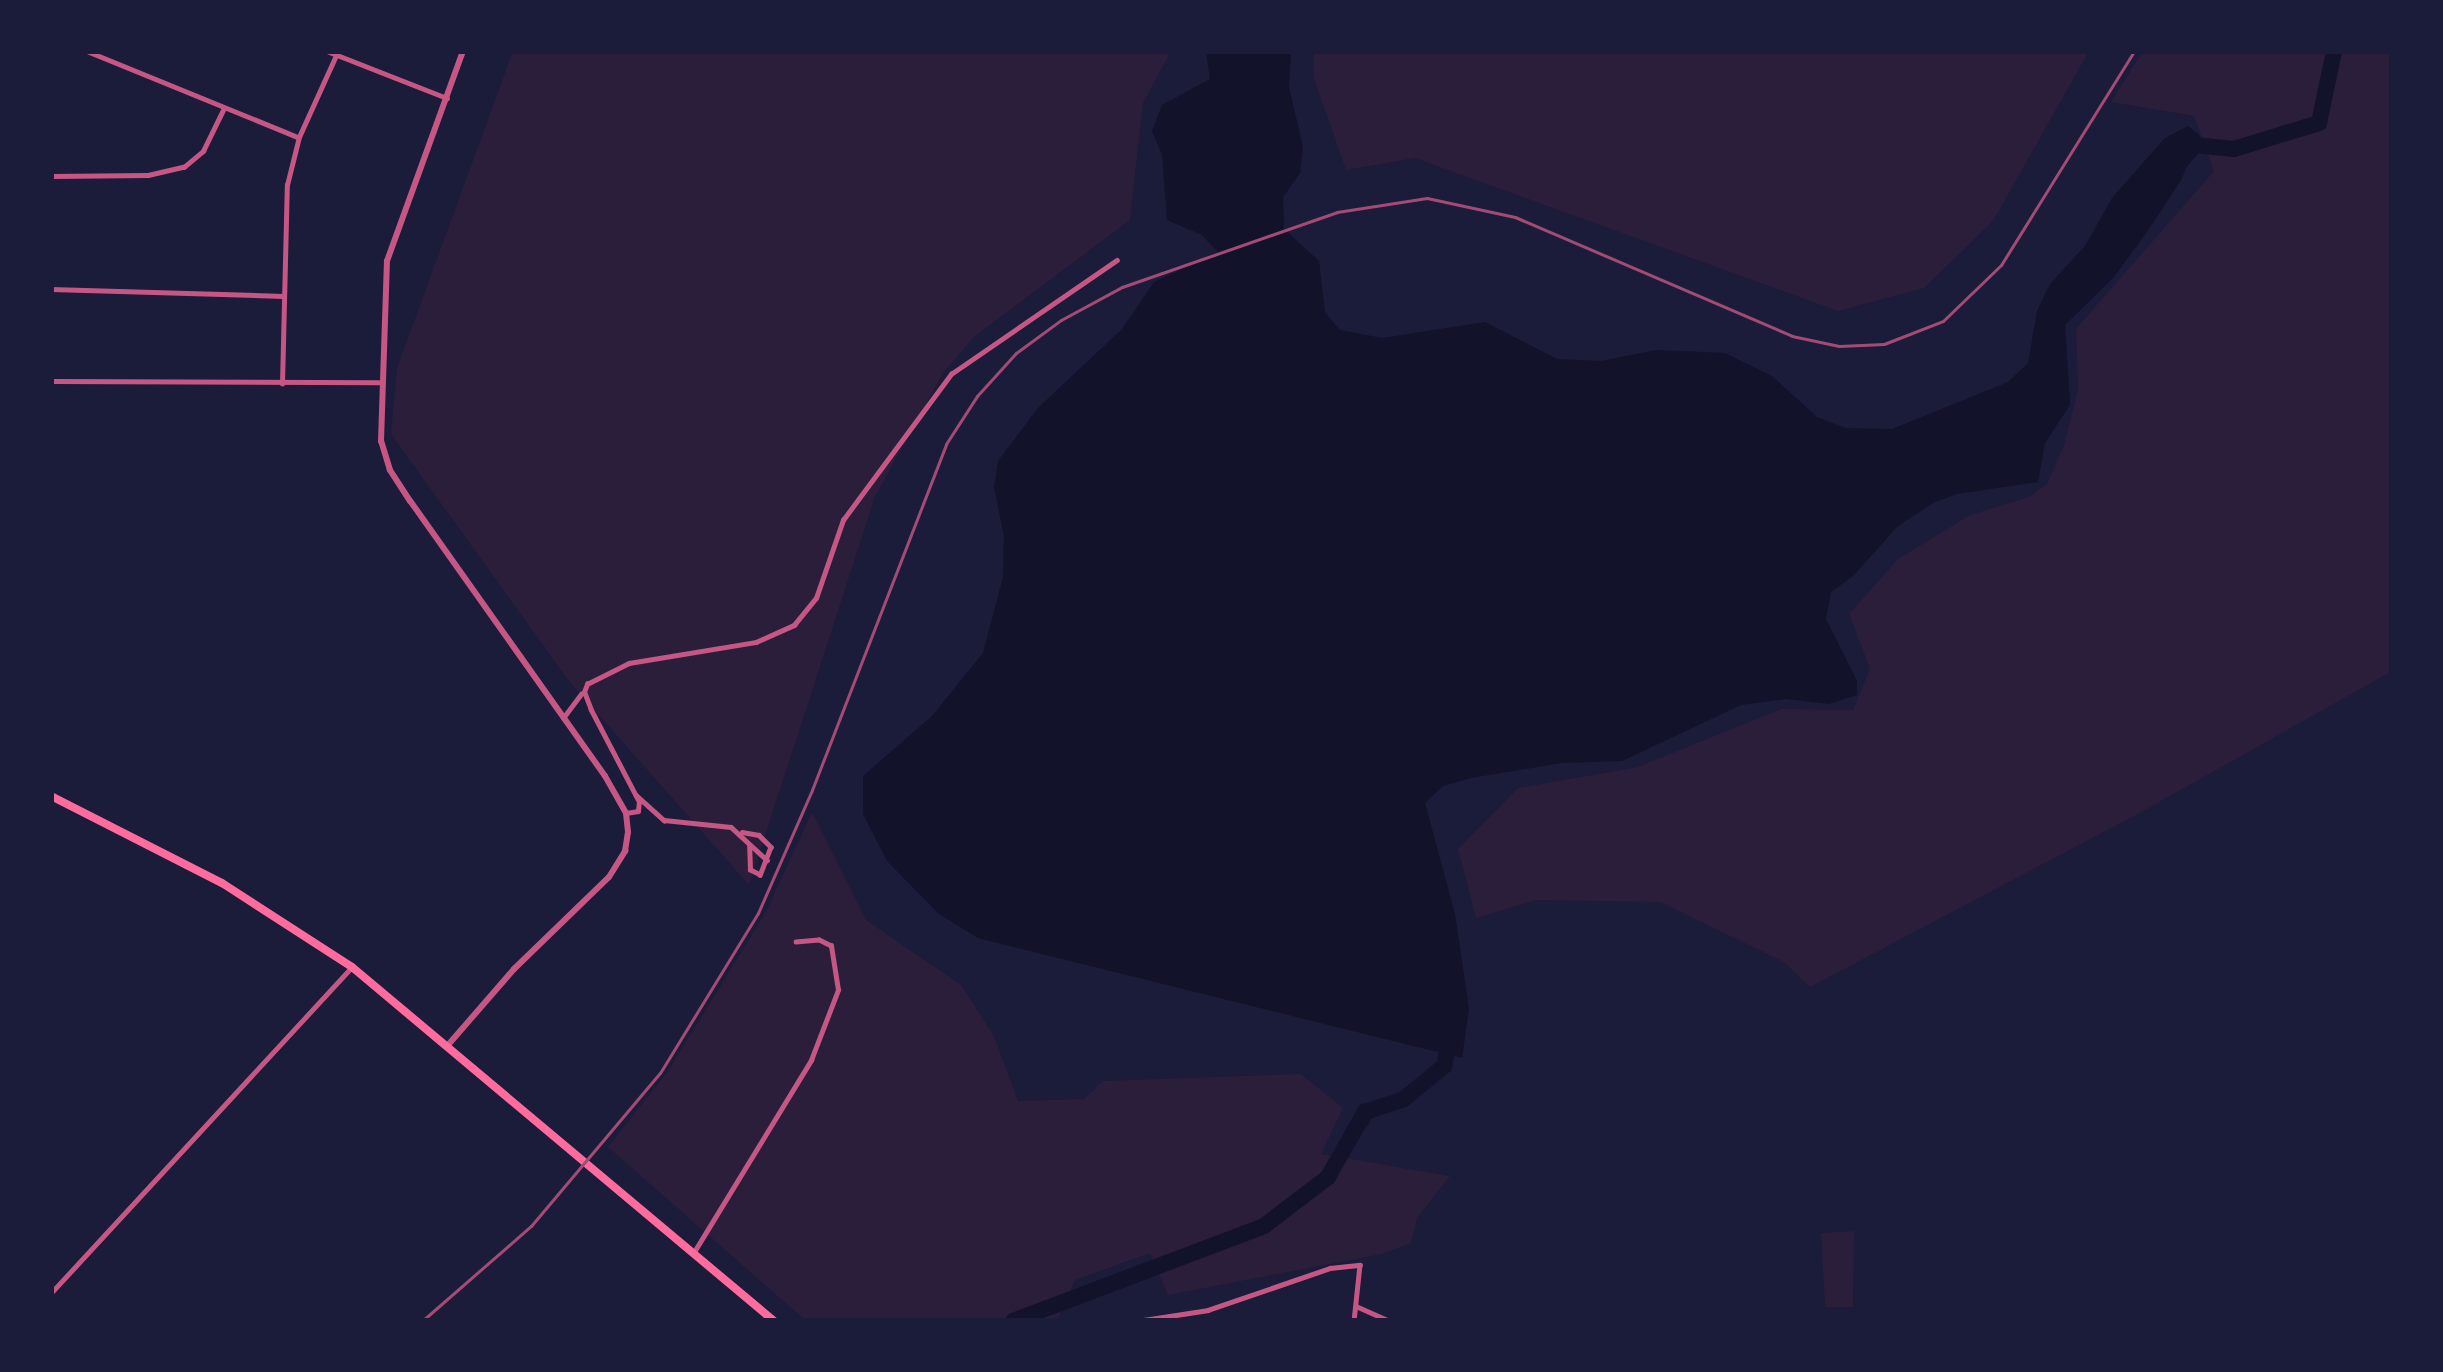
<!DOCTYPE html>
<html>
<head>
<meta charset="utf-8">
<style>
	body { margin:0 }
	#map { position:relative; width:2443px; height:1372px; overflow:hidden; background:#1b1b3a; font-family:Rubik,sans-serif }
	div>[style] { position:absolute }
	.green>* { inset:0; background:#2a1e3b }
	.water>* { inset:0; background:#12122b }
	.river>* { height:16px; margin:-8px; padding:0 8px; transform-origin:8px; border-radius:8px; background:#12122b }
	.minor>* { height:4.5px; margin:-2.25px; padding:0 2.25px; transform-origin:2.25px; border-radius:2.25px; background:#c65784 }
	.tertiary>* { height:6px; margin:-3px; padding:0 3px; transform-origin:3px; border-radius:3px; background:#c65784 }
	.primary>* { height:8px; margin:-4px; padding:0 4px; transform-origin:4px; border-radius:4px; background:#ff6b9d }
	.rail>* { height:3px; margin:-1.5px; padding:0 1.5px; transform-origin:1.5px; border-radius:1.5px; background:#a44b75 }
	span { translate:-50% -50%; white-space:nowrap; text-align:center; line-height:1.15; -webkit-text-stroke:9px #1b1b3a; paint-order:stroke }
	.frame { position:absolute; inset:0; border:54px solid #1b1b3a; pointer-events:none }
</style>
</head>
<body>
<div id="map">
	<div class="green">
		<div style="clip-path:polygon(513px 51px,1171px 51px,1143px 103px,1130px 220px,975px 336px,943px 373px,875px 497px,749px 885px,569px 681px,391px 434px,397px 368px)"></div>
		<div style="clip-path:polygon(1314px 51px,2089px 51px,1993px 221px,1924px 288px,1838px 311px,1415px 158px,1346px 170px,1314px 78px)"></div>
		<div style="clip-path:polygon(2143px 51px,2392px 51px,2392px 671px,2145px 810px,1810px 987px,1784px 962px,1660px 902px,1536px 900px,1476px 918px,1458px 849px,1518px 788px,1638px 767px,1781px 709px,1853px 710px,1870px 669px,1849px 614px,1898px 559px,1970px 515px,2029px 497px,2047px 484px,2064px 445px,2078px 390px,2076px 329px,2214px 171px,2194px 116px,2111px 102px)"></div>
		<div style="clip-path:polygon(812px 812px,866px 920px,961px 985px,994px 1036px,1018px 1101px,1084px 1099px,1103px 1081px,1301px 1074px,1343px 1108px,1321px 1154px,1450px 1176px,1417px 1218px,1411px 1243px,1382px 1254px,1168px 1295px,1150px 1253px,1075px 1280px,1057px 1321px,806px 1321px,608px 1147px,668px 1071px,766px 912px)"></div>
		<div style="clip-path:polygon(1854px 1231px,1853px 1307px,1825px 1307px,1821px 1233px)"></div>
	</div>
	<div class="water">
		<div style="clip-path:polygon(1206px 51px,1291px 51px,1289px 87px,1303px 147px,1300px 173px,1283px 197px,1284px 229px,1319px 261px,1325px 312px,1340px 330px,1382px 338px,1485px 322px,1557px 359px,1601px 361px,1656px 350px,1725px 353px,1772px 376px,1817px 417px,1845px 428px,1892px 429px,2008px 382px,2028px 363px,2037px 311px,2050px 284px,2085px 246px,2112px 198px,2165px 138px,2188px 126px,2200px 136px,2181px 180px,2149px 229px,2114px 277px,2065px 325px,2070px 405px,2045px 443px,2038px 482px,1957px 494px,1933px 503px,1898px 526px,1853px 576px,1831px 592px,1826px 619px,1857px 681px,1857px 695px,1829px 704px,1786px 699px,1741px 705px,1622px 761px,1561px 763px,1471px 778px,1443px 786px,1425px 803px,1455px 914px,1469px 1009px,1462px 1058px,978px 938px,939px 914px,887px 861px,863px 814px,863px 776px,932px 716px,983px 653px,1003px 577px,1004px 536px,994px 487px,998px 461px,1038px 408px,1122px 329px,1154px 282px,1218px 252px,1202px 235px,1167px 220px,1162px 155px,1152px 131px,1162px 105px,1210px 79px)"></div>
	</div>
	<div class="river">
		<div style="left:2183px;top:159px;width:18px;rotate:-49deg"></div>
		<div style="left:2195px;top:145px;width:39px;rotate:6deg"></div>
		<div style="left:2234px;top:149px;width:89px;rotate:-17deg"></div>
		<div style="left:2319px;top:123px;width:74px;rotate:-78.2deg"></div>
		<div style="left:1362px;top:1120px;width:9px;rotate:-69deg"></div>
		<div style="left:1365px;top:1112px;width:41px;rotate:-18.4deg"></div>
		<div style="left:1404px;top:1099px;width:52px;rotate:-39.5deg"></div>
		<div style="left:1444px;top:1066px;width:35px;rotate:-78deg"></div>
		<div style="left:1013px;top:1321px;width:268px;rotate:-20.7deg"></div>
		<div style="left:1264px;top:1226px;width:81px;rotate:-37.4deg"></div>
		<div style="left:1328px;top:1177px;width:75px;rotate:-60.4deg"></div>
	</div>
	<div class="minor">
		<div style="left:87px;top:51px;width:228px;rotate:22.2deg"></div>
		<div style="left:327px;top:51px;width:129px;rotate:21.4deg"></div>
		<div style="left:51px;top:176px;width:97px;rotate:-0.6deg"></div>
		<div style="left:148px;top:175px;width:37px;rotate:-13deg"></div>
		<div style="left:184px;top:167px;width:25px;rotate:-40deg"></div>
		<div style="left:203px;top:151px;width:46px;rotate:-64deg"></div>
		<div style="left:51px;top:289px;width:232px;rotate:1.7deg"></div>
		<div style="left:51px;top:381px;width:328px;rotate:0.2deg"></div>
		<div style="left:282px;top:384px;width:199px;rotate:-88.6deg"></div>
		<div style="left:287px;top:185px;width:49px;rotate:-76deg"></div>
		<div style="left:299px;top:137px;width:94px;rotate:-65.6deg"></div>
		<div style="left:563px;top:718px;width:30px;rotate:-53deg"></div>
		<div style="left:636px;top:795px;width:38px;rotate:42deg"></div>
		<div style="left:664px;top:820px;width:67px;rotate:6deg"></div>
		<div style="left:731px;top:827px;width:49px;rotate:42.5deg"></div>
		<div style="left:626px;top:813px;width:12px;rotate:-9deg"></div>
		<div style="left:638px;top:811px;width:9px;rotate:-84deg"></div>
		<div style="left:639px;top:802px;width:104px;rotate:-117.6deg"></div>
		<div style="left:591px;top:710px;width:19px;rotate:-111deg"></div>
		<div style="left:584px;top:692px;width:9px;rotate:-69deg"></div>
		<div style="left:587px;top:684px;width:47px;rotate:-26.6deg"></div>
		<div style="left:629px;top:663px;width:129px;rotate:-9.4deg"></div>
		<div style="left:756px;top:642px;width:42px;rotate:-24.1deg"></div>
		<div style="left:794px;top:625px;width:35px;rotate:-51deg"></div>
		<div style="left:816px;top:598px;width:83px;rotate:-70.9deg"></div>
		<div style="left:843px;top:520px;width:182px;rotate:-53.5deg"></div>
		<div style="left:951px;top:374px;width:201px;rotate:-34.5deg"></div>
		<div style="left:742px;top:832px;width:17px;rotate:10deg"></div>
		<div style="left:759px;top:835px;width:17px;rotate:45deg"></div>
		<div style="left:771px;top:847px;width:30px;rotate:111deg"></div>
		<div style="left:760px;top:875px;width:11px;rotate:-153deg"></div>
		<div style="left:750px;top:870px;width:24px;rotate:-92deg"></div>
		<div style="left:694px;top:1252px;width:225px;rotate:-58.6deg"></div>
		<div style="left:811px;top:1060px;width:75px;rotate:-68.9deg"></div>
		<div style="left:838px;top:990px;width:45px;rotate:-99deg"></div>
		<div style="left:831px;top:946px;width:13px;rotate:-153deg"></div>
		<div style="left:819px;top:940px;width:23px;rotate:175deg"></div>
		<div style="left:51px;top:1293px;width:444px;rotate:-47.3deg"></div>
		<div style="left:1356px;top:1306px;width:37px;rotate:24deg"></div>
		<div style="left:1137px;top:1321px;width:72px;rotate:-8.8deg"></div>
		<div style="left:1208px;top:1310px;width:129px;rotate:-19deg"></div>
		<div style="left:1330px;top:1268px;width:30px;rotate:-6deg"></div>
		<div style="left:1360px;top:1265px;width:56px;rotate:96.1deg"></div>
	</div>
	<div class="tertiary">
		<div style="left:448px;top:1045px;width:101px;rotate:-49deg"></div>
		<div style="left:514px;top:969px;width:132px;rotate:-44.1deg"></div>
		<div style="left:609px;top:877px;width:31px;rotate:-58deg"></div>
		<div style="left:625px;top:851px;width:19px;rotate:-81deg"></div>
		<div style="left:628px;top:832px;width:19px;rotate:-96deg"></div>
		<div style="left:626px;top:813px;width:43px;rotate:-119.6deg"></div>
		<div style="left:605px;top:776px;width:337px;rotate:-125.3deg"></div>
		<div style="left:410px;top:501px;width:37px;rotate:-123deg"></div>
		<div style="left:390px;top:470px;width:30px;rotate:-107deg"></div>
		<div style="left:381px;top:441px;width:180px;rotate:-88.1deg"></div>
		<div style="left:387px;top:261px;width:223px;rotate:-70.1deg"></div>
	</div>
	<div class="primary">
		<div style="left:51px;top:796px;width:192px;rotate:27deg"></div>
		<div style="left:222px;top:883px;width:155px;rotate:32.9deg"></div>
		<div style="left:352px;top:967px;width:551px;rotate:39.99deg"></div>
	</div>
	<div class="rail">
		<div style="left:422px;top:1321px;width:145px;rotate:-41.1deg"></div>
		<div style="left:531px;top:1226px;width:200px;rotate:-49.9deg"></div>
		<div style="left:660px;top:1073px;width:188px;rotate:-58.5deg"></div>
		<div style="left:758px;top:913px;width:134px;rotate:-66.3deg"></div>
		<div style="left:812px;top:790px;width:371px;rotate:-68.8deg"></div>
		<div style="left:946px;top:444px;width:57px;rotate:-57.1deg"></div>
		<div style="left:977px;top:396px;width:58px;rotate:-47.8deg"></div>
		<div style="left:1016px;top:353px;width:56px;rotate:-36.3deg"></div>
		<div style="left:1061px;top:320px;width:69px;rotate:-28.4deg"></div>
		<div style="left:1122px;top:287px;width:228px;rotate:-19.2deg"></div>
		<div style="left:1337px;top:212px;width:91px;rotate:-8.8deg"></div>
		<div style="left:1427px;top:198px;width:90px;rotate:12.2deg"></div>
		<div style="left:1515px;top:217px;width:301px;rotate:23.2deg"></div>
		<div style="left:1792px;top:336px;width:48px;rotate:12deg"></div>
		<div style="left:1839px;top:346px;width:45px;rotate:-2.5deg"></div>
		<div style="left:1884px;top:344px;width:63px;rotate:-21.3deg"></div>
		<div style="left:1943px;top:321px;width:81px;rotate:-44deg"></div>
		<div style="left:2001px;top:265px;width:252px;rotate:-58.1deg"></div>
	</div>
	<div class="frame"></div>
</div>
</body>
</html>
